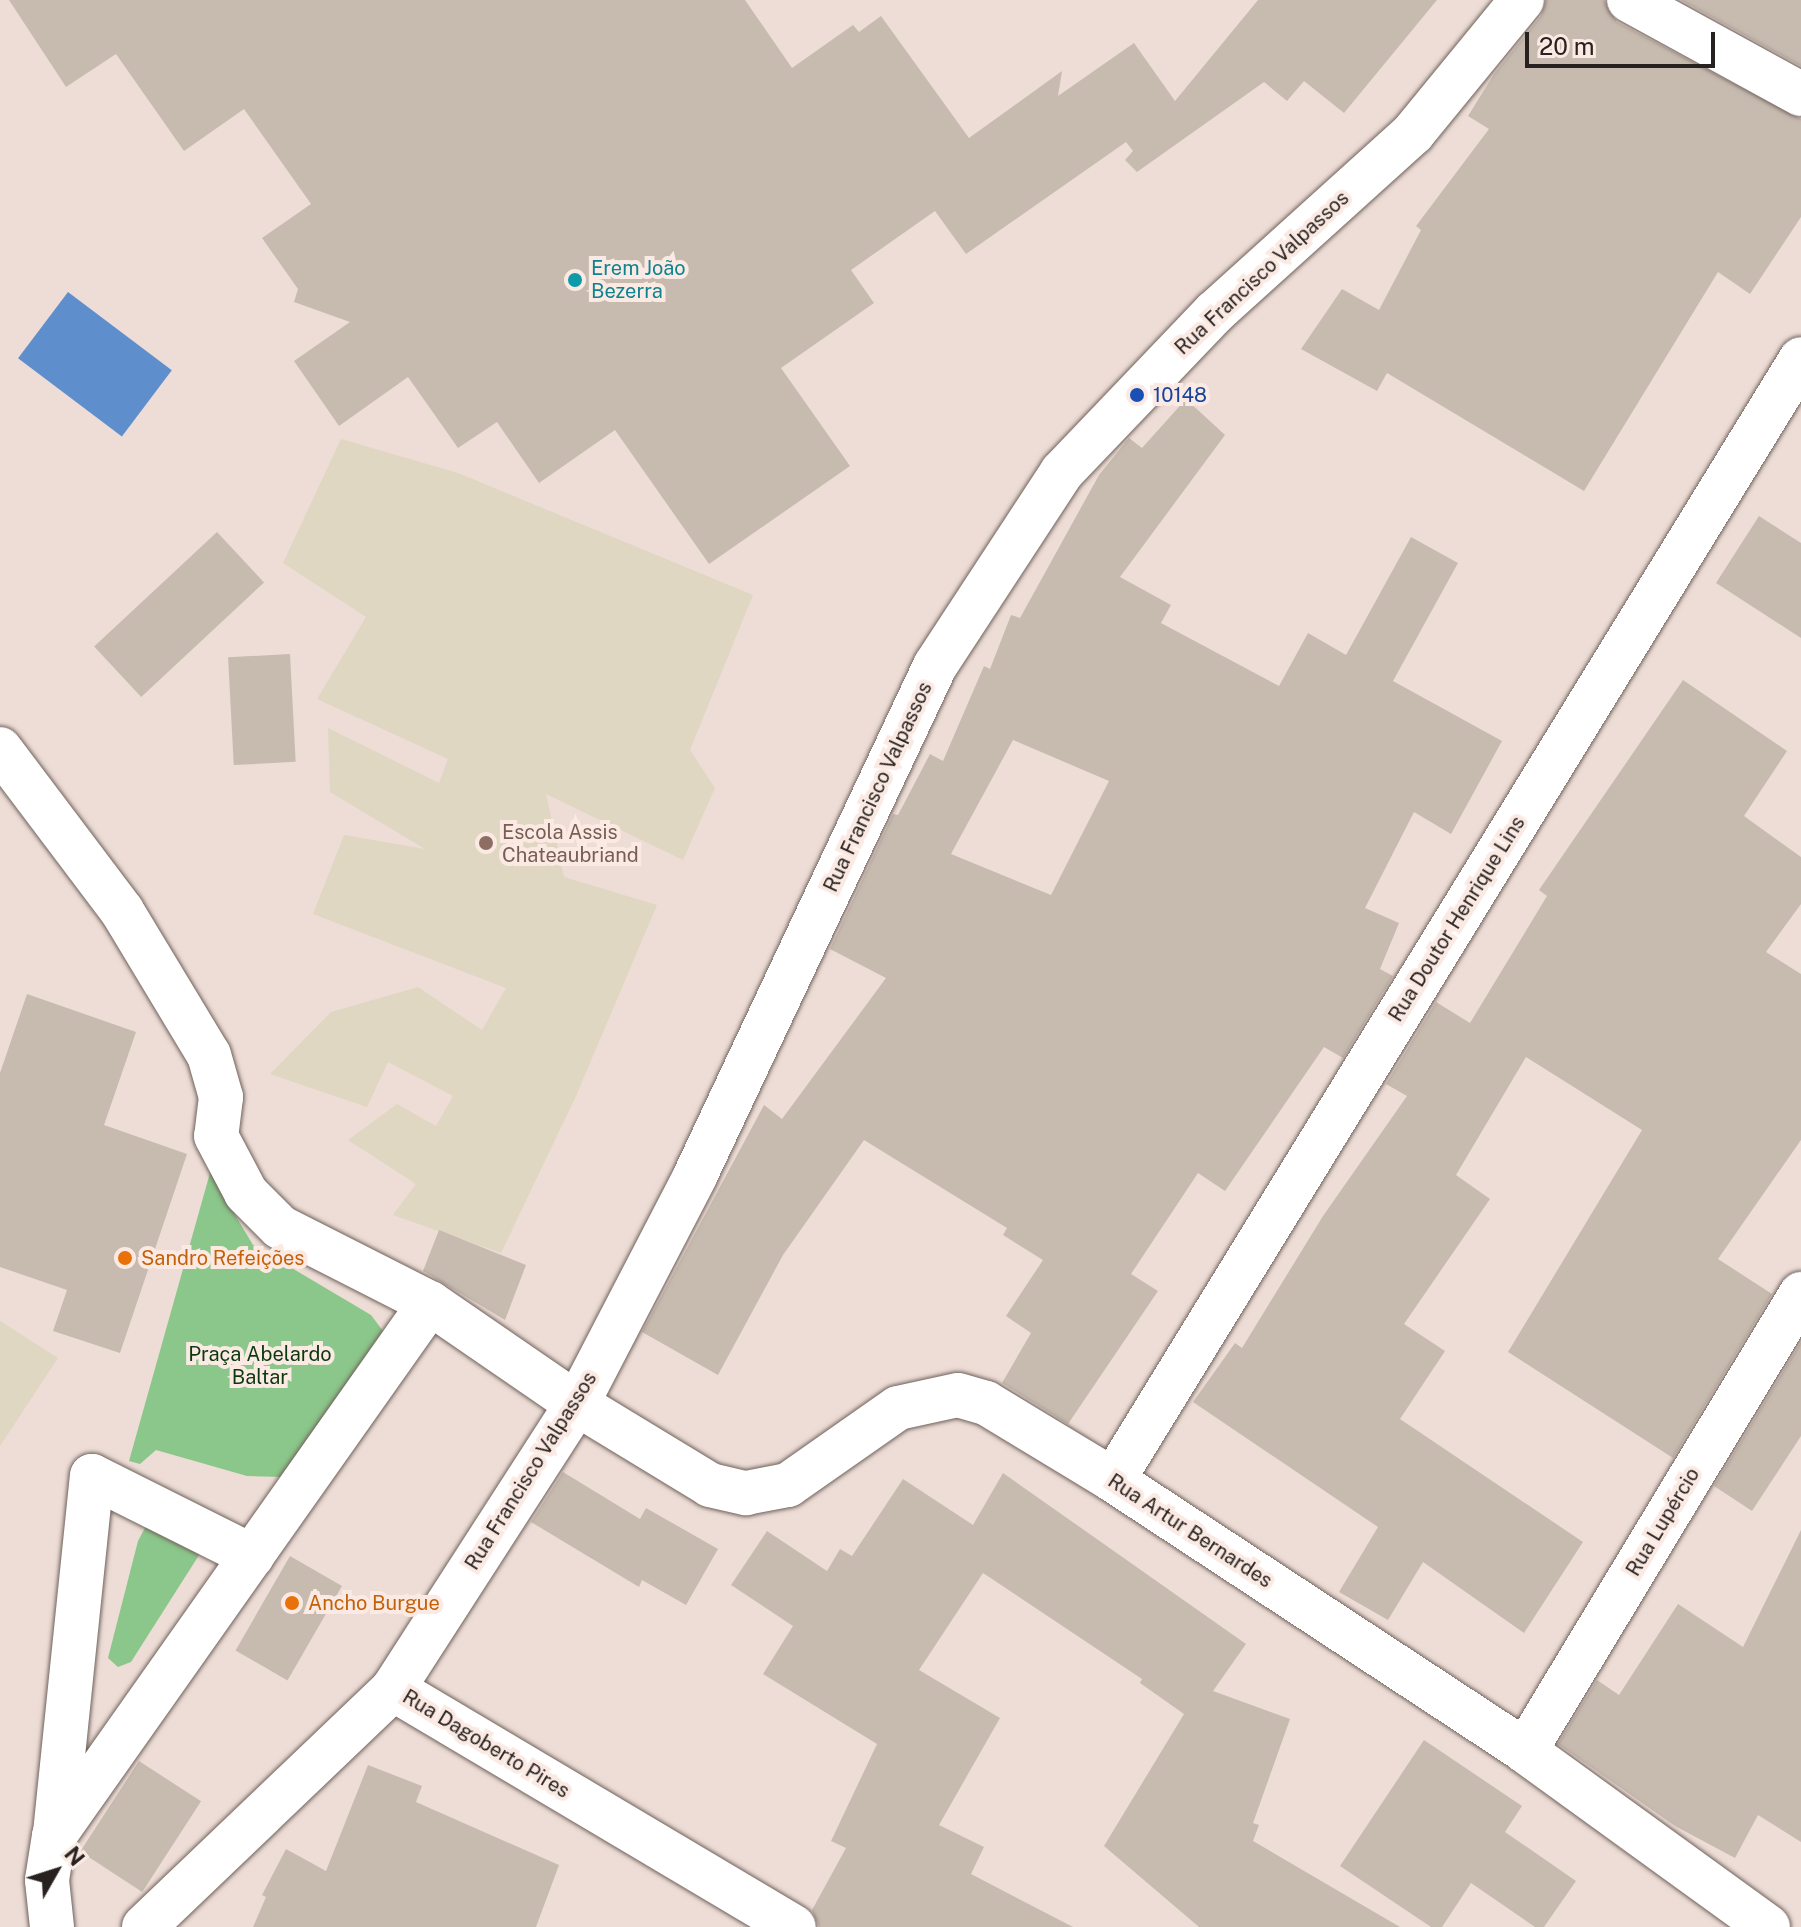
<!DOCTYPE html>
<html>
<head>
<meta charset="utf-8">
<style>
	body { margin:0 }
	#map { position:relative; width:1801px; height:1927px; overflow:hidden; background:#edddd6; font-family:"Public Sans",sans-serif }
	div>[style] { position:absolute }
	.education>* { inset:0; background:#dfd7c1 }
	.green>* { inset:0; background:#8bc68a }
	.water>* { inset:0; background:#5f8ecd; transform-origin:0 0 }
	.building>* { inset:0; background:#c7bbb0; transform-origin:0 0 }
	.roads { filter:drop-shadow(0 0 2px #6f615b) drop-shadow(0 0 2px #6f615b) }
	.minor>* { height:44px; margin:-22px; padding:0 22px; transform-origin:22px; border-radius:22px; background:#fff }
	.dots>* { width:22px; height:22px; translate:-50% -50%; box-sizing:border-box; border:4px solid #fbeae3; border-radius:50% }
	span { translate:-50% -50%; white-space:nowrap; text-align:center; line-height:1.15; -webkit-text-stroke:8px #fbeae3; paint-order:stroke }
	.culture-label { font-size:20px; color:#0d838f }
	.left { translate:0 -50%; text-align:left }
	.street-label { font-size:20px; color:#27221f }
	.transit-label { font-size:20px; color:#164399 }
	.education-label { font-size:20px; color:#785e54 }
	.food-label { font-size:20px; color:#c56008 }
	.park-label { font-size:20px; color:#0c380e }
	.north { position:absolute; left:16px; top:1831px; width:80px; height:80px; -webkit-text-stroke:6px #fbeae3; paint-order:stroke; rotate:51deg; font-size:22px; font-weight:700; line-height:32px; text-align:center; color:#27221f }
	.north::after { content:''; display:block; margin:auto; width:28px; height:36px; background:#27221f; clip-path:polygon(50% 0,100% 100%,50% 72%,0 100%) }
	.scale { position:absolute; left:1525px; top:32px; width:190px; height:36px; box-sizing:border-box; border:4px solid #27221f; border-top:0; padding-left:10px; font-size:24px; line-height:28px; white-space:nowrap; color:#27221f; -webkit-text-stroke:6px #fbeae3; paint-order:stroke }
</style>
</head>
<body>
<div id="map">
	<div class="education">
		<div style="clip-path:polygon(341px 439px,458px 473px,753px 595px,690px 750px,715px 788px,683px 860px,546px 794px,564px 877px,657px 905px,576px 1096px,501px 1253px,393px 1215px,416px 1184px,348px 1140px,397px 1104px,436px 1126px,453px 1096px,388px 1062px,367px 1107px,270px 1074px,331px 1012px,418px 987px,482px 1030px,506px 988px,313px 914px,344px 835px,425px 849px,330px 792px,328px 728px,439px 783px,448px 759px,317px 699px,366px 617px,283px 563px)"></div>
		<div style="clip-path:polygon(0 1321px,58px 1358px,0 1446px)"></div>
	</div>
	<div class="green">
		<div style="clip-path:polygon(217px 1148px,222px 1193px,253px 1245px,371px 1315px,386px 1335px,282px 1477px,247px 1476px,156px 1450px,140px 1464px,129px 1461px)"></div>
		<div style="clip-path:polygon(147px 1524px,201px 1552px,131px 1662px,118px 1667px,108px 1658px,138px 1541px)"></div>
	</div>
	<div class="water">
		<div style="left:68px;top:292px;width:130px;height:83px;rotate:37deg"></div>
	</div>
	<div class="building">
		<div style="clip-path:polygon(9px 0,745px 0,792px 68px,853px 25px,859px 32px,881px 16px,969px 138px,1062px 71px,1058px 96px,1134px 43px,1175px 101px,1258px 0,1437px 0,1344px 113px,1304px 81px,1287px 101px,1264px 82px,1137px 172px,1125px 160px,1133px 151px,1126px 142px,966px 254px,935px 211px,851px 270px,874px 303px,781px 368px,850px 466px,709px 564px,615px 430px,539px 483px,497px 422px,458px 448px,408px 377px,339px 426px,294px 361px,350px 322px,294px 302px,298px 289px,262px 238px,311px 204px,244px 109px,184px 151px,116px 54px,66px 87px)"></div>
		<div style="clip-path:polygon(1546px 0,1604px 0,1617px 22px,1801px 119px,1801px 217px,1750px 294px,1718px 272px,1584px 491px,1387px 373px,1377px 391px,1301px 349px,1342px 289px,1379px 310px,1421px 230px,1416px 226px,1489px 129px,1468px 116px,1494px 74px,1541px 16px)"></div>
		<div style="clip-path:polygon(1681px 0,1801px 0,1801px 66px)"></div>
		<div style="clip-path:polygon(evenodd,1186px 399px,1225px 435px,1120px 577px,1171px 605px,1161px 623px,1279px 686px,1308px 633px,1346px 655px,1411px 537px,1458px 563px,1393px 681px,1502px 741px,1451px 834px,1414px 812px,1365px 908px,1399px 923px,1380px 969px,1393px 976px,1343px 1058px,1324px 1047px,1225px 1191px,1198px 1173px,1131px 1274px,1158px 1291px,1068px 1424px,1002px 1383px,1031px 1333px,1006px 1316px,1043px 1260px,1003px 1235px,1007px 1228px,864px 1140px,783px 1255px,718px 1375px,642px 1332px,764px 1105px,782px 1119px,886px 978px,830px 949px,893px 814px,898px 815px,930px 754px,943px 761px,984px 666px,990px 669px,1011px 615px,1020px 618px,1099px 475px,1129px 438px,1142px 448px,1186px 399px,1013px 740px,1109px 781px,1051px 895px,951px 854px,1013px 740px)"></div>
		<div style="clip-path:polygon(1759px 516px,1801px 543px,1801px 638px,1716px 583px)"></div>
		<div style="left:217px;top:532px;width:69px;height:168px;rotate:47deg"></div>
		<div style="left:290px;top:654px;width:108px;height:62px;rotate:87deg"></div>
		<div style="clip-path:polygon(1683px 680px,1787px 751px,1744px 816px,1801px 857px,1801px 904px,1766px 952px,1801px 974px,1801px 1140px,1718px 1259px,1772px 1294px,1673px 1458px,1508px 1352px,1642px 1130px,1526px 1057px,1456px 1175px,1490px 1199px,1404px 1324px,1445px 1351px,1400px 1419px,1583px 1542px,1524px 1633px,1423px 1562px,1388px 1620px,1339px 1592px,1378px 1527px,1193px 1402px,1235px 1343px,1242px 1348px,1323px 1216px,1407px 1096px,1386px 1084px,1436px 1002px,1470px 1023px,1547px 896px,1539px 890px)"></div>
		<div style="clip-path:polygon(27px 994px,136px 1032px,104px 1125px,187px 1154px,120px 1353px,53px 1331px,67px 1290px,0 1267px,0 1073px)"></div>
		<div style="clip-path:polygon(439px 1230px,526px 1265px,505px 1320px,423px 1271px)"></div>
		<div style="clip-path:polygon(1801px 1342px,1801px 1436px,1752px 1511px,1714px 1486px)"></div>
		<div style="clip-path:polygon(563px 1472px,640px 1519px,646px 1508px,718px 1549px,686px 1605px,642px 1580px,639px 1587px,531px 1522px)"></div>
		<div style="clip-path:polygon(1003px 1473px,1246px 1644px,1213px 1691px,1290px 1719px,1253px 1823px,1259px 1825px,1253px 1841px,1400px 1927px,1199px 1927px,1104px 1846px,1184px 1714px,1140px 1683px,1142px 1679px,983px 1573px,919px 1670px,1000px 1718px,939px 1825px,984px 1847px,971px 1874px,1073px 1927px,819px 1927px,812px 1910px,846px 1848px,831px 1841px,877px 1744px,763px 1674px,793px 1626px,731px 1585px,767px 1531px,827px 1571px,840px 1549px,852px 1556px,903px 1479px,973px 1525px)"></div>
		<div style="clip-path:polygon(1801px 1530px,1801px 1842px,1758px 1815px,1735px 1858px,1675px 1826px,1558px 1744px,1597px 1680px,1619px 1695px,1678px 1604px,1743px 1647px)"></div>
		<div style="left:290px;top:1556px;width:60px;height:109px;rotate:30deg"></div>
		<div style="clip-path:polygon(1424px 1740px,1522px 1806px,1505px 1832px,1576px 1881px,1544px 1927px,1535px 1927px,1471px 1883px,1442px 1927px,1431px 1927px,1340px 1866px)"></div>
		<div style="left:139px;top:1761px;width:74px;height:108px;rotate:33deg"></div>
		<div style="clip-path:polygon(368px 1765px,422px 1786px,416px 1802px,559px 1865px,536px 1927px,253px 1927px,266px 1897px,262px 1895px,286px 1849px,326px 1871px)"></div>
	</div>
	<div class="roads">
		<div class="minor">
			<div style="left:1629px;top:0;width:196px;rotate:28.7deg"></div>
			<div style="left:0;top:749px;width:203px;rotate:53deg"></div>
			<div style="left:122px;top:911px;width:168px;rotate:58.9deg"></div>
			<div style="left:209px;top:1055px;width:44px;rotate:74.1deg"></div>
			<div style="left:221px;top:1097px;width:39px;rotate:97deg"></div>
			<div style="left:216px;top:1136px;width:64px;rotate:62.2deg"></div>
			<div style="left:246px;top:1193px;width:48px;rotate:45deg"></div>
			<div style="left:280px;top:1227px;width:168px;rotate:26.9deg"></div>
			<div style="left:430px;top:1303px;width:178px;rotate:34.5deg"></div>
			<div style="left:577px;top:1404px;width:156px;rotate:31.3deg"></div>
			<div style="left:710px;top:1485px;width:37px;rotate:13deg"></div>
			<div style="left:746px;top:1493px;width:43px;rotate:-10.8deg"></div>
			<div style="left:788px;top:1485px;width:134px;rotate:-35deg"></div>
			<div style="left:898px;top:1408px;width:61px;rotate:-12.2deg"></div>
			<div style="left:958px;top:1395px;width:29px;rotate:16deg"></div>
			<div style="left:986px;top:1403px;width:149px;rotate:31.2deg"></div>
			<div style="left:1113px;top:1480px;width:493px;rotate:33.3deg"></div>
			<div style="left:1525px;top:1751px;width:300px;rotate:35.9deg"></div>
			<div style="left:1113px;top:1480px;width:1315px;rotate:-58.46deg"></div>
			<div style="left:393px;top:1689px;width:466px;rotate:30.7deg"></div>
			<div style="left:1525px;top:1751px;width:534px;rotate:-58.87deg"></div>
			<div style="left:55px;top:1833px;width:359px;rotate:-84.1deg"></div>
			<div style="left:92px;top:1476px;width:179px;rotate:26.6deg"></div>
			<div style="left:52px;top:1927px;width:47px;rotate:-96.1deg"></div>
			<div style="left:47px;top:1880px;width:45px;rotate:-81deg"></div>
			<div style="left:54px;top:1836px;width:652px;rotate:-54.8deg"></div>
			<div style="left:144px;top:1927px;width:344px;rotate:-43.7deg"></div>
			<div style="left:393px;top:1689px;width:339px;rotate:-57.2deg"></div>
			<div style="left:577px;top:1404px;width:257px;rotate:-62.6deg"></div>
			<div style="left:695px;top:1176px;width:564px;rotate:-64.8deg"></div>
			<div style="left:935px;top:666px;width:232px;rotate:-56.8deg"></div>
			<div style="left:1062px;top:472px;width:221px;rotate:-46.3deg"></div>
			<div style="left:1215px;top:312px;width:267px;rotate:-42.1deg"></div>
			<div style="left:1413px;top:133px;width:172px;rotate:-50.7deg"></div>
		</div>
	</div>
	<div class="dots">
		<div style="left:575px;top:280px;background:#0f9aa8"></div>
		<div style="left:1137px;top:395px;background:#1a4fb4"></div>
		<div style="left:486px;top:843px;background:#8d6e63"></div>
		<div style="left:125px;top:1258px;background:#e8710a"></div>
		<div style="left:292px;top:1603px;background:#e8710a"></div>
	</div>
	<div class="culture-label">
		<span class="left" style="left:591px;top:280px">Erem João<br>Bezerra</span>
	</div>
	<div class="street-label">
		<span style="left:1262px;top:273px;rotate:-43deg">Rua Francisco Valpassos</span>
		<span style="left:878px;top:787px;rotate:-65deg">Rua Francisco Valpassos</span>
		<span style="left:1457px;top:919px;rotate:-58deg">Rua Doutor Henrique Lins</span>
		<span style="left:531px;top:1471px;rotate:-58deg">Rua Francisco Valpassos</span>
		<span style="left:1663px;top:1522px;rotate:-59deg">Rua Lupércio</span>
		<span style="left:1190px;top:1531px;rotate:33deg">Rua Artur Bernardes</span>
		<span style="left:486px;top:1744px;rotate:31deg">Rua Dagoberto Pires</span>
	</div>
	<div class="transit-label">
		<span class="left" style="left:1153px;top:395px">10148</span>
	</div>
	<div class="education-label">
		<span class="left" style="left:502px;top:844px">Escola Assis<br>Chateaubriand</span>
	</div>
	<div class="food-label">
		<span class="left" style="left:141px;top:1258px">Sandro Refeições</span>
		<span class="left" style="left:308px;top:1603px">Ancho Burgue</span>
	</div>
	<div class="park-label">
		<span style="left:260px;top:1366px">Praça Abelardo<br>Baltar</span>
	</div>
	<div class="north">N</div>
	<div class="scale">20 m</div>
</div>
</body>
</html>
